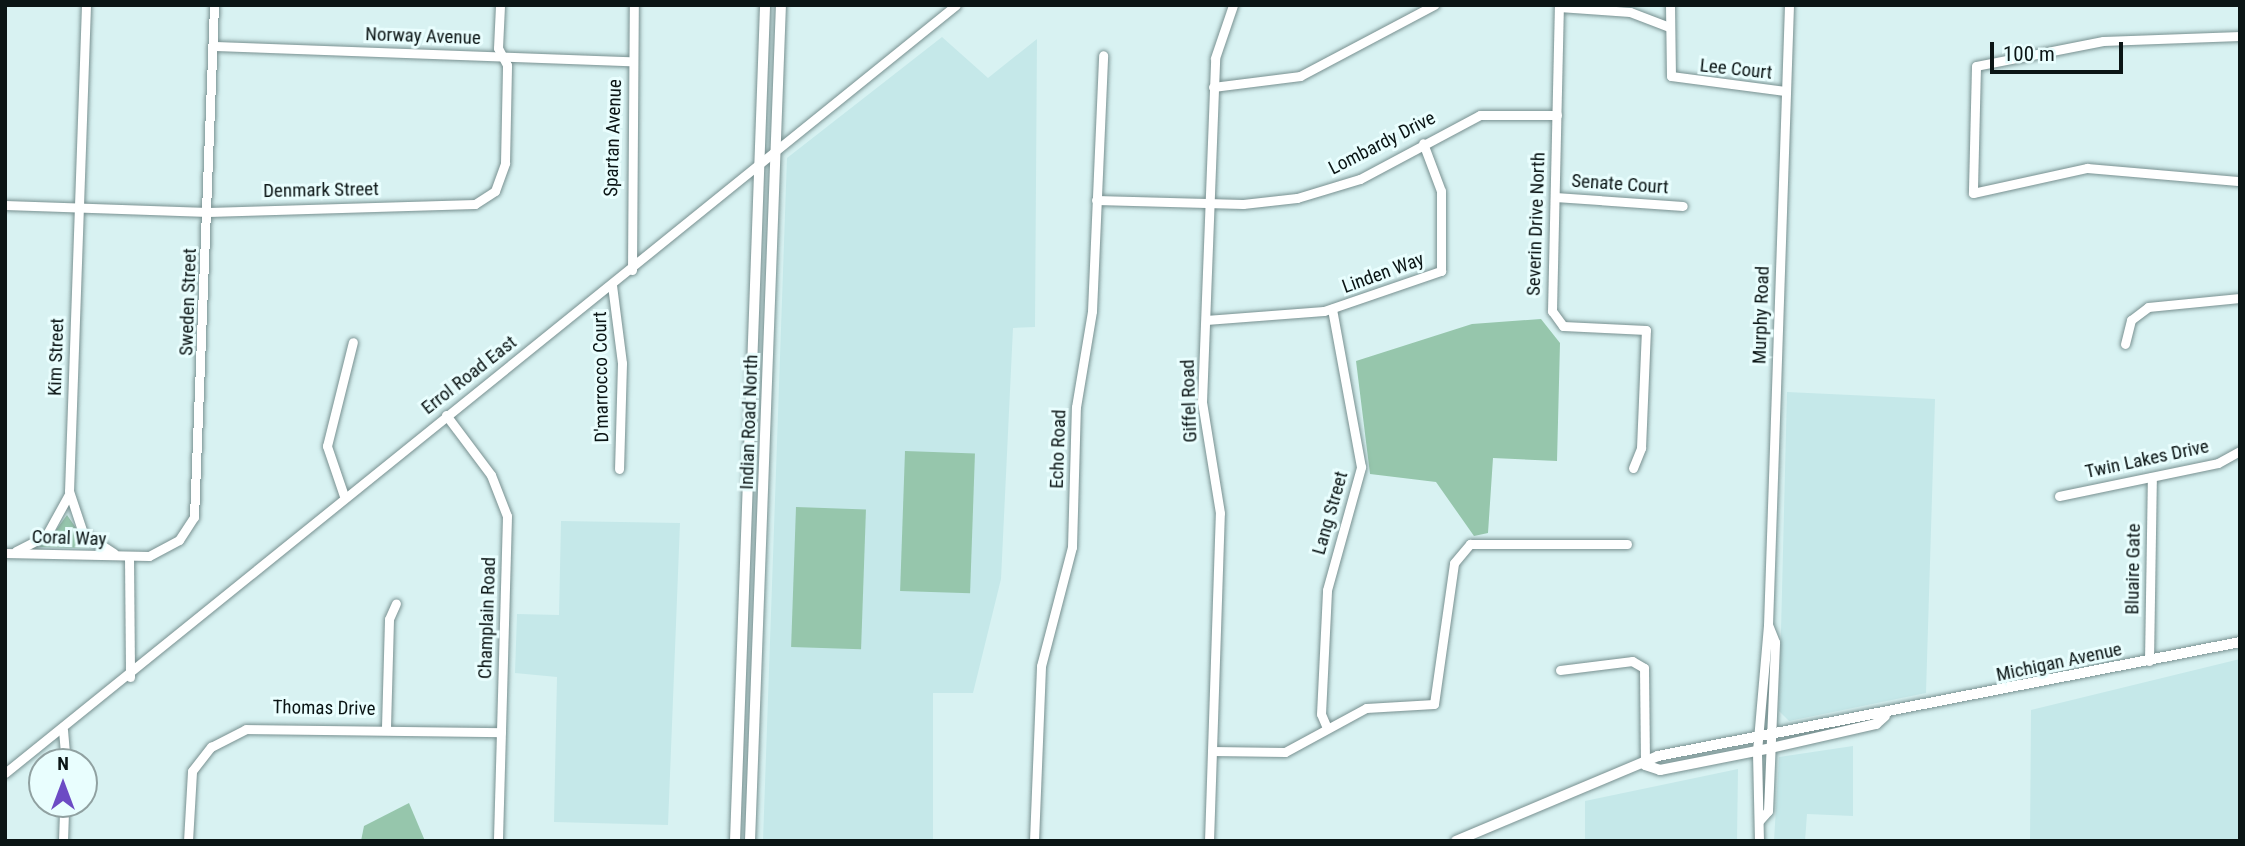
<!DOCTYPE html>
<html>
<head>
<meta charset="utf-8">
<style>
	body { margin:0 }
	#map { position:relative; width:2245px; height:846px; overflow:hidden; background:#d8f2f2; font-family:"Roboto Condensed",sans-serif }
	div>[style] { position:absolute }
	.built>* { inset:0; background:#c5e8e9 }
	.green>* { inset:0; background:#96c6ac; transform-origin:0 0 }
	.roads { filter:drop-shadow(0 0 2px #789090) drop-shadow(0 0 2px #789090) }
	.minor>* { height:9px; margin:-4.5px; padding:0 4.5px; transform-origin:4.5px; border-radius:4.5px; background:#fff }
	.major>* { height:10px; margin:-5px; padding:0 5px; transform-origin:5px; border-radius:5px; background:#fff }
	span { translate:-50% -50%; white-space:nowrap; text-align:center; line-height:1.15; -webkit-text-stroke:6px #e9fefe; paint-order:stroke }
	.street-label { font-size:19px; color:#0b1515 }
	.frame { position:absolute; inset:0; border:7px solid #0b1515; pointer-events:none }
	.north { position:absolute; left:28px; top:748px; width:70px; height:70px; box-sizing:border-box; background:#e9fefe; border:2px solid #90a1a1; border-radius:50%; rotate:0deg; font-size:19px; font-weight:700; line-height:28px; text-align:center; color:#0b1515 }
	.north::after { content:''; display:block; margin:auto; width:24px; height:32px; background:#6c4bc4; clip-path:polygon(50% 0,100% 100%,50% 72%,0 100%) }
	.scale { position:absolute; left:1990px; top:42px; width:133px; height:32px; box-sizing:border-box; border:4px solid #0b1515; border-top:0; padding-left:9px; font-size:21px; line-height:24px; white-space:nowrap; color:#0b1515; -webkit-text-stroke:5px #e9fefe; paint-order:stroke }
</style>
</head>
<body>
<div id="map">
	<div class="built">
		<div style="clip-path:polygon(942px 37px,988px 78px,1037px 39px,1035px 327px,1013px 328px,1001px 579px,973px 693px,933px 693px,933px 841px,763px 841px,787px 158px)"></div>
		<div style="clip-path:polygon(1787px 392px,1935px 399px,1926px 693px,1789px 721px,1779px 711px)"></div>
		<div style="clip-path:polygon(561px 521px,680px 523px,668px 825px,554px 822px,557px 677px,515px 673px,517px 614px,559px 615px)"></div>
		<div style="clip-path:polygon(2240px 659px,2240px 841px,2030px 841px,2031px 710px)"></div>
		<div style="clip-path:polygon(1853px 746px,1853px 816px,1807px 814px,1805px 841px,1774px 841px,1779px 757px)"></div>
		<div style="clip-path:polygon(1738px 769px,1737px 841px,1585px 841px,1585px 801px)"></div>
	</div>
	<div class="green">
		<div style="clip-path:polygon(1541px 319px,1560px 343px,1557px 461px,1493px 458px,1488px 533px,1474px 536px,1436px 482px,1370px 474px,1356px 361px,1472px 324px)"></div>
		<div style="left:905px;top:451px;width:70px;height:140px;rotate:2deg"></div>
		<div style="left:796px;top:507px;width:70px;height:140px;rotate:2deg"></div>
		<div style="clip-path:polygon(67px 515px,90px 548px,39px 547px,56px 530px)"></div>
		<div style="clip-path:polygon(409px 803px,425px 841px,361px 841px,364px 826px)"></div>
	</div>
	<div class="roads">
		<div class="minor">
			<div style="left:86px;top:5px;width:486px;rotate:92deg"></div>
			<div style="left:69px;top:491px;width:44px;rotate:71.6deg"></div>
			<div style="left:83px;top:533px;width:37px;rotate:33deg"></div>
			<div style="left:1670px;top:5px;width:71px;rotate:89.2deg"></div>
			<div style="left:1671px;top:76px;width:115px;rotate:7.5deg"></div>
			<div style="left:2240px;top:36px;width:137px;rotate:177.9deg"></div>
			<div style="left:2103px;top:41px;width:129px;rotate:168.9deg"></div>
			<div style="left:1976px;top:66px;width:127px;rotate:91.4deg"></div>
			<div style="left:1973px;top:193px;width:117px;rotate:-12.4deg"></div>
			<div style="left:2087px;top:168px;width:154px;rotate:4.9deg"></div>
			<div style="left:213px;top:46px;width:419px;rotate:2.1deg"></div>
			<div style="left:1213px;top:87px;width:88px;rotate:-7.2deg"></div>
			<div style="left:1300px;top:76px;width:152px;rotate:-27.9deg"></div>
			<div style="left:1555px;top:197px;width:128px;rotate:4deg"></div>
			<div style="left:1096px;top:200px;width:147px;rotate:1.6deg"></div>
			<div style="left:1243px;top:204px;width:54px;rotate:-6.3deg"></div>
			<div style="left:1297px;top:198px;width:66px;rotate:-16.8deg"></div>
			<div style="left:1360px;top:179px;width:136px;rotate:-28.1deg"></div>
			<div style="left:1480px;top:115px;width:77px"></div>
			<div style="left:5px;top:205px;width:203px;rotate:2deg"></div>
			<div style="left:208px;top:212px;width:267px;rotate:-1.7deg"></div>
			<div style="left:475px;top:204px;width:24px;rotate:-33deg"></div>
			<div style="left:495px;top:191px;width:30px;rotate:-70deg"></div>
			<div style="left:505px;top:163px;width:98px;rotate:-88.8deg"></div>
			<div style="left:507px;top:65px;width:19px;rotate:-118deg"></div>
			<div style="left:498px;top:48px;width:43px;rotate:-87.3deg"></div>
			<div style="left:632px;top:270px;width:265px;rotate:-89.6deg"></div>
			<div style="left:612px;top:285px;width:79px;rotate:82.7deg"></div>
			<div style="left:622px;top:363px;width:106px;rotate:91.6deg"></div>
			<div style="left:1206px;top:320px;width:118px;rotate:-4.4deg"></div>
			<div style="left:1324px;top:311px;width:124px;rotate:-18.9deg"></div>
			<div style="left:1441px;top:271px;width:80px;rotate:-90deg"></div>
			<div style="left:1441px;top:191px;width:51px;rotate:-110.6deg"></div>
			<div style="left:2125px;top:344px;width:25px;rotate:-76deg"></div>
			<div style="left:2131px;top:320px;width:21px;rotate:-37deg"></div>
			<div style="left:2148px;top:307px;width:92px;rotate:-5.6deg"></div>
			<div style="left:446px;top:415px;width:75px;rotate:53.1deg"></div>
			<div style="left:491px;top:475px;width:44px;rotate:68.7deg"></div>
			<div style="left:507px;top:516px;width:325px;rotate:91.6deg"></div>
			<div style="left:1633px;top:468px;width:22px;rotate:-68deg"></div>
			<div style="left:1641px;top:448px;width:118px;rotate:-87.6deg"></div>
			<div style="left:1646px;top:330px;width:83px;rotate:-177.2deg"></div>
			<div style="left:1563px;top:326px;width:19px;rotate:-126deg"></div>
			<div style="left:1552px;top:311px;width:304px;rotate:-88.7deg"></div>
			<div style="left:1559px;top:7px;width:71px;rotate:4deg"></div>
			<div style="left:1630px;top:12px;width:42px;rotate:21deg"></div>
			<div style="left:344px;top:496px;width:53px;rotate:-108.8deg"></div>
			<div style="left:327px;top:446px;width:107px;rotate:-76deg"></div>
			<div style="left:2059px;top:496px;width:162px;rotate:-11.7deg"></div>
			<div style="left:2218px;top:463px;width:25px;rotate:-29deg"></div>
			<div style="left:16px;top:551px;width:34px;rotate:-27deg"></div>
			<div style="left:46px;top:536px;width:46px;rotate:-61.2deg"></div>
			<div style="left:5px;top:553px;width:144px;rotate:1.2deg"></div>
			<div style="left:149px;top:556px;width:34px;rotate:-28deg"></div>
			<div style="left:179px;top:540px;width:27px;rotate:-57deg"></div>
			<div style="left:194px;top:517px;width:512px;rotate:-87.76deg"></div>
			<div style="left:129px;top:557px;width:120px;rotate:89.5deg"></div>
			<div style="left:2149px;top:661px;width:184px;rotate:-89.1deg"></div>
			<div style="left:1560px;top:670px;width:73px;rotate:-7.1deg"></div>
			<div style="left:1632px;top:661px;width:14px;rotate:30deg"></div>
			<div style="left:1644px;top:668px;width:97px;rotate:89.4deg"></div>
			<div style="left:386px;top:727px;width:108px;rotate:-88.4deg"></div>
			<div style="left:389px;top:619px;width:17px;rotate:-66deg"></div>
			<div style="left:1327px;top:728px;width:15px;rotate:-113deg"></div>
			<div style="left:1321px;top:714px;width:124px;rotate:-87.2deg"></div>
			<div style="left:1327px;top:590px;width:128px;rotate:-74.5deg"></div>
			<div style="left:1361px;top:467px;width:161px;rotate:-100.4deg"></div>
			<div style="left:63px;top:730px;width:32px;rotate:85deg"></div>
			<div style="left:1212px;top:751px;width:73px;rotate:0.8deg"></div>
			<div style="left:1285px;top:752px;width:92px;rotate:-28.5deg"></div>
			<div style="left:1366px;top:708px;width:68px;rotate:-3.4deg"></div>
			<div style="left:1434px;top:704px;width:142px;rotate:-81.9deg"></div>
			<div style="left:1454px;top:563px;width:25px;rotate:-50deg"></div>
			<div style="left:1470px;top:544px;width:157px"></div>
			<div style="left:5px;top:773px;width:1222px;rotate:-38.92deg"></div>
			<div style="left:1759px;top:821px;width:13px;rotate:-48deg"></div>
			<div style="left:1768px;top:811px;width:169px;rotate:-87.6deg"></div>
			<div style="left:1775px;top:642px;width:18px;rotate:-112deg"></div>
			<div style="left:63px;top:841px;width:37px;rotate:-88deg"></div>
			<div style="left:188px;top:841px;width:70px;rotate:-86.7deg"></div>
			<div style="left:192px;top:771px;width:31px;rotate:-52deg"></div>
			<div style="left:211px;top:747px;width:39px;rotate:-27deg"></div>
			<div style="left:246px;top:729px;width:255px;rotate:0.7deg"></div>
			<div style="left:1034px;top:841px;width:175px;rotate:-87.7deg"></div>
			<div style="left:1041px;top:666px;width:123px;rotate:-75.4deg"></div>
			<div style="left:1072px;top:547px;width:140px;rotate:-88.4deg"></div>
			<div style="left:1076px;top:407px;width:97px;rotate:-80.5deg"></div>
			<div style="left:1092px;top:311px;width:256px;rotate:-87.5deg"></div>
			<div style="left:1209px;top:841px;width:328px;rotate:-88.1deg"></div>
			<div style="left:1220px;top:513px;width:112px;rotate:-99.2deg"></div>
			<div style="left:1202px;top:402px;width:344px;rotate:-87.8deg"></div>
			<div style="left:1215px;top:58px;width:56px;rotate:-71.2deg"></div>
			<div style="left:1759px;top:841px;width:90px;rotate:-91.3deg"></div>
			<div style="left:1757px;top:751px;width:126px;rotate:-85deg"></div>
			<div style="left:1768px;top:625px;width:620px;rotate:-88.06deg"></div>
		</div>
		<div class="major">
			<div style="left:1645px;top:765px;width:16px;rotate:18deg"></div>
			<div style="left:1660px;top:770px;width:113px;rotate:-11.2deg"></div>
			<div style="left:1771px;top:748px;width:108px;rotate:-12.9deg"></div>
			<div style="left:1876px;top:724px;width:12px;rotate:-42deg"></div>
			<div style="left:735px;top:841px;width:837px;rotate:-87.94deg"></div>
			<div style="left:750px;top:841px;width:837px;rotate:-87.88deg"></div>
			<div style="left:1456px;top:841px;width:219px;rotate:-22.8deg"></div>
			<div style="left:1658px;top:756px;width:593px;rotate:-11.08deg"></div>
		</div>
	</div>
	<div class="street-label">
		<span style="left:423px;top:36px;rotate:2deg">Norway Avenue</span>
		<span style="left:1736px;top:69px;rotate:6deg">Lee Court</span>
		<span style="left:613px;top:138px;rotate:-88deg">Spartan Avenue</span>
		<span style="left:1382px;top:143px;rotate:-27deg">Lombardy Drive</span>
		<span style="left:1620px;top:184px;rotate:4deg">Senate Court</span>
		<span style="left:321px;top:190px;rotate:-1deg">Denmark Street</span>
		<span style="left:1536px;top:224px;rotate:-88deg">Severin Drive North</span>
		<span style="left:1383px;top:273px;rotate:-20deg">Linden Way</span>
		<span style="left:188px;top:302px;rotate:-88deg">Sweden Street</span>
		<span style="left:1761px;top:315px;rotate:-88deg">Murphy Road</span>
		<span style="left:56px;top:357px;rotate:-88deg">Kim Street</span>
		<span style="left:469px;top:375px;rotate:-38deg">Errol Road East</span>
		<span style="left:601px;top:377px;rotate:-91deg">D'marrocco Court</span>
		<span style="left:1189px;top:401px;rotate:-92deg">Giffel Road</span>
		<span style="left:749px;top:422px;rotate:-88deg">Indian Road North</span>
		<span style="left:1058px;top:449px;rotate:-88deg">Echo Road</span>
		<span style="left:2147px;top:459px;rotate:-12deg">Twin Lakes Drive</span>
		<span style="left:1330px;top:513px;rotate:-74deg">Lang Street</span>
		<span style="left:69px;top:538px;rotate:2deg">Coral Way</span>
		<span style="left:2133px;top:569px;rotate:-89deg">Bluaire Gate</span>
		<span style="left:487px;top:618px;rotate:-88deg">Champlain Road</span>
		<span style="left:2059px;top:662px;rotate:-12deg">Michigan Avenue</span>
		<span style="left:324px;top:708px;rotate:1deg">Thomas Drive</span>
	</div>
	<div class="frame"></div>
	<div class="north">N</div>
	<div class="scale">100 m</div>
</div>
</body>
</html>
